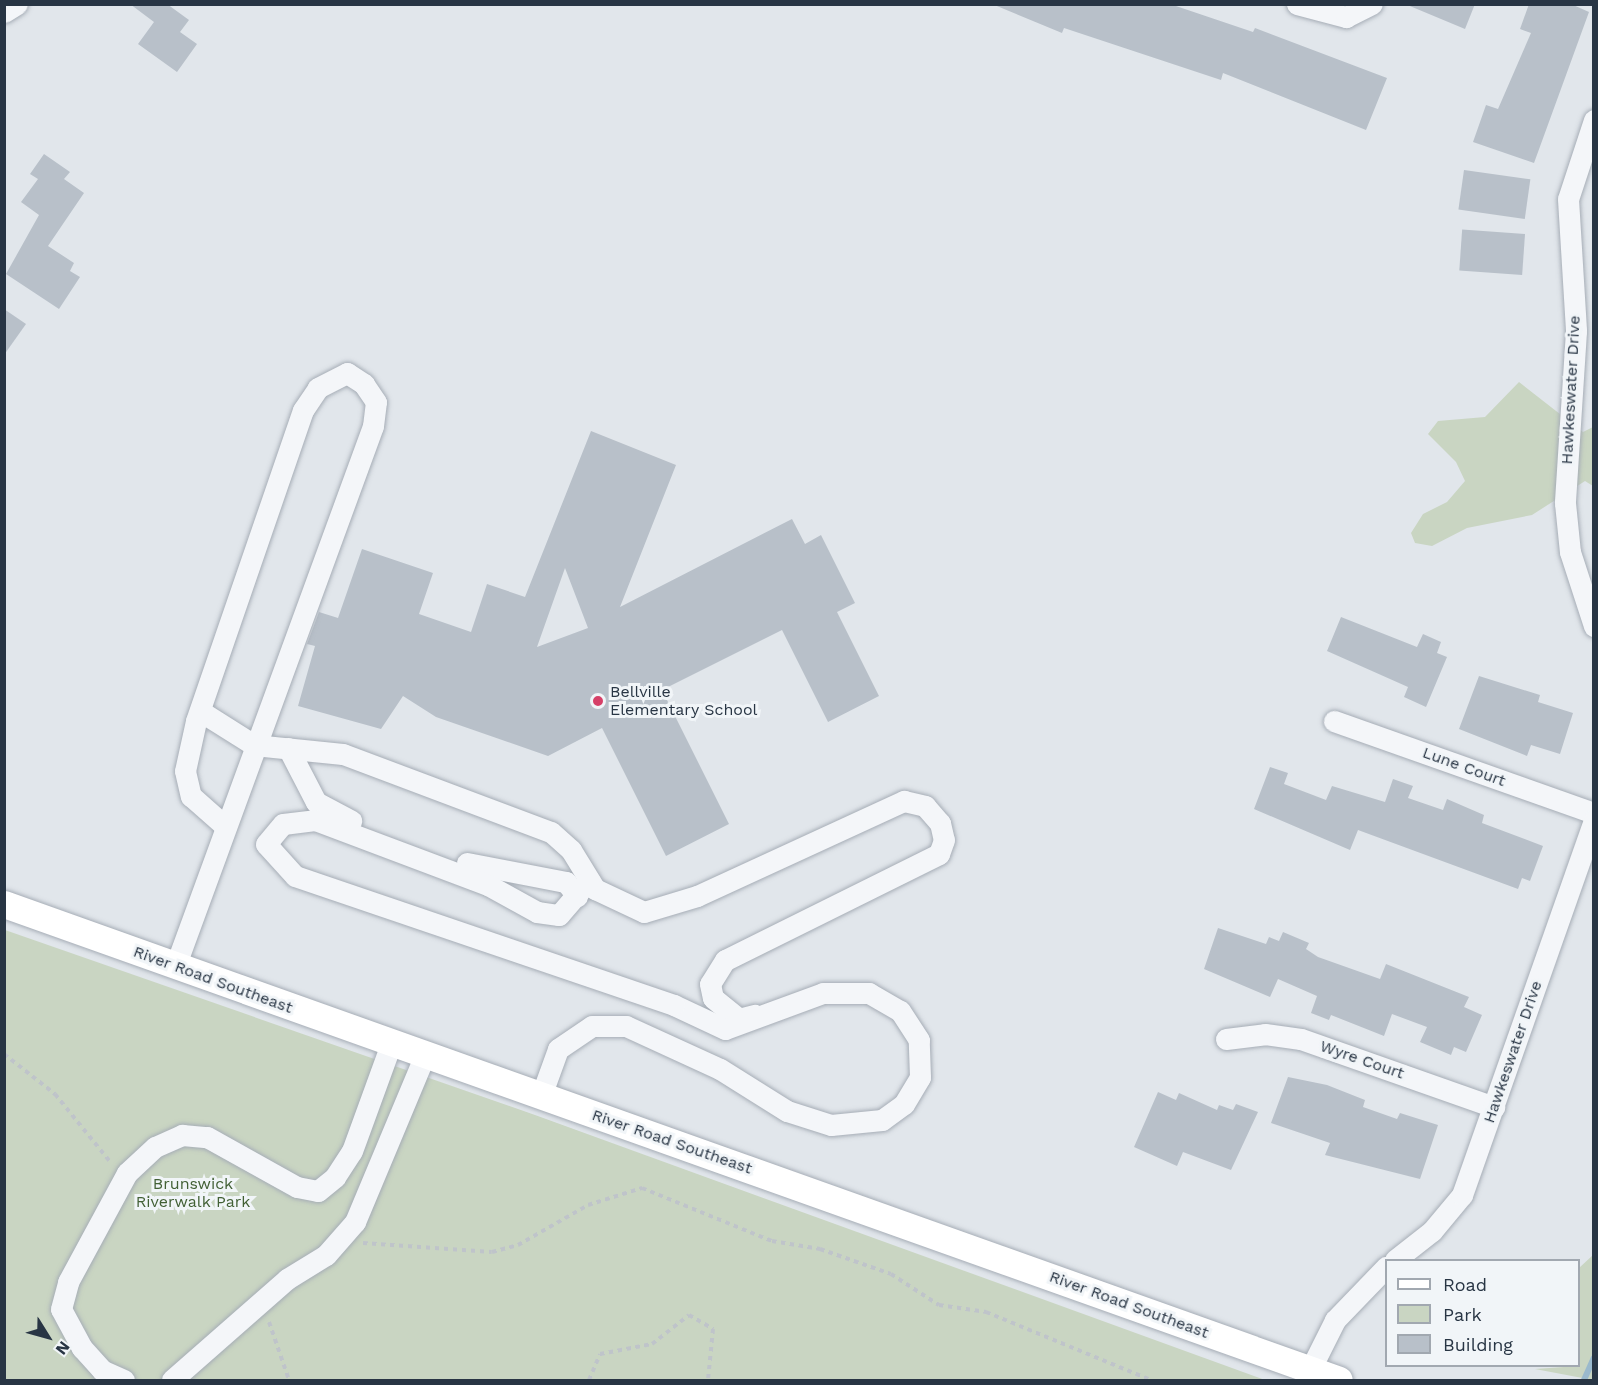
<!DOCTYPE html>
<html>
<head>
<meta charset="utf-8">
<style>
	body { margin:0 }
	#map { position:relative; width:1598px; height:1385px; overflow:hidden; background:#e1e6eb; font-family:"Work Sans",sans-serif }
	div>[style] { position:absolute }
	.green>* { inset:0; background:#c9d5c2 }
	.stream>* { height:6px; margin:-3px; padding:0 3px; transform-origin:3px; border-radius:3px; background:#9ab9cd }
	.building>* { inset:0; background:#b8c0c9; transform-origin:0 0 }
	.path>* { height:4px; margin-top:-2px; transform-origin:0; background:repeating-linear-gradient(90deg,#bfc4ca 0 4.5px,transparent 0 9px) }
	.roads { filter:drop-shadow(0 0 2px #a6adb6) drop-shadow(0 0 2px #a6adb6) }
	.minor>* { height:21px; margin:-10.5px; padding:0 10.5px; transform-origin:10.5px; border-radius:10.5px; background:#f4f6f9 }
	.major>* { height:27px; margin:-13.5px; padding:0 13.5px; transform-origin:13.5px; border-radius:13.5px; background:#fff }
	.dots>* { width:16px; height:16px; translate:-50% -50%; box-sizing:border-box; border:3px solid #f1f5f8; border-radius:50% }
	span { translate:-50% -50%; white-space:nowrap; text-align:center; line-height:1.15; -webkit-text-stroke:6px #f1f5f8; paint-order:stroke }
	.street-label { font-size:16px; color:#283544 }
	.poi-label { font-size:16px; color:#283544 }
	.left { translate:0 -50%; text-align:left }
	.park-label { font-size:16px; color:#426035 }
	.frame { position:absolute; inset:0; border:6px solid #283544; pointer-events:none }
	.legend { position:absolute; left:1385px; top:1259px; width:195px; height:108px; box-sizing:border-box; background:#f1f5f8; border:2px solid #a1a8b0; margin:0; padding:8px 10px; list-style:none; font-size:18px; color:#283544 }
	.legend li { display:flex; align-items:center; gap:12px; height:30px }
	.legend b { width:30px; border:2px solid #a1a8b0 }
	.north { position:absolute; left:18px; top:1307px; width:60px; height:60px; -webkit-text-stroke:4px #f1f5f8; paint-order:stroke; rotate:127deg; font-size:16px; font-weight:700; line-height:24px; text-align:center; color:#283544 }
	.north::after { content:''; display:block; margin:auto; width:21px; height:27px; background:#283544; clip-path:polygon(50% 0,100% 100%,50% 72%,0 100%) }
</style>
</head>
<body>
<div id="map">
	<div class="green">
		<div style="clip-path:polygon(1519px 382px,1583px 432px,1593px 427px,1593px 486px,1585px 481px,1532px 515px,1467px 528px,1432px 546px,1415px 543px,1411px 533px,1423px 514px,1447px 502px,1465px 481px,1456px 462px,1428px 434px,1438px 421px,1485px 417px)"></div>
		<div style="clip-path:polygon(5px 930px,535px 1115px,1265px 1380px,5px 1380px)"></div>
		<div style="clip-path:polygon(1593px 1255px,1593px 1380px,1535px 1369px,1578px 1366px,1579px 1268px)"></div>
	</div>
	<div class="stream">
		<div style="left:1584px;top:1380px;width:24px;rotate:-66deg"></div>
	</div>
	<div class="building">
		<div style="clip-path:polygon(130px 4px,167px 4px,189px 20px,180px 32px,197px 44px,177px 72px,138px 44px,154px 22px)"></div>
		<div style="clip-path:polygon(992px 4px,1170px 4px,1253px 32px,1255px 28px,1387px 78px,1366px 130px,1223px 73px,1221px 80px,1064px 28px,1062px 33px)"></div>
		<div style="clip-path:polygon(1405px 4px,1475px 4px,1465px 29px)"></div>
		<div style="clip-path:polygon(1529px 4px,1571px 4px,1589px 12px,1534px 163px,1473px 142px,1486px 105px,1498px 109px,1531px 33px,1520px 29px)"></div>
		<div style="clip-path:polygon(44px 154px,70px 172px,64px 179px,84px 193px,48px 246px,74px 263px,70px 271px,80px 277px,59px 309px,6px 274px,39px 215px,21px 202px,38px 179px,30px 174px)"></div>
		<div style="left:1464px;top:170px;width:67px;height:40px;rotate:8deg"></div>
		<div style="left:1525px;top:234px;width:41px;height:63px;rotate:94deg"></div>
		<div style="clip-path:polygon(4px 309px,26px 324px,4px 355px)"></div>
		<div style="clip-path:polygon(evenodd,591px 431px,676px 465px,620px 607px,792px 519px,805px 544px,821px 535px,855px 603px,837px 612px,879px 696px,828px 722px,782px 630px,662px 690px,729px 824px,666px 856px,602px 728px,548px 756px,436px 717px,403px 696px,381px 729px,298px 706px,315px 646px,307px 644px,319px 612px,338px 618px,362px 549px,433px 573px,419px 614px,471px 632px,487px 584px,525px 597px,591px 431px,565px 568px,588px 628px,537px 647px,565px 568px)"></div>
		<div style="clip-path:polygon(1341px 617px,1417px 647px,1423px 634px,1441px 642px,1437px 653px,1447px 657px,1426px 707px,1404px 697px,1408px 687px,1327px 651px)"></div>
		<div style="clip-path:polygon(1479px 676px,1540px 695px,1538px 702px,1573px 713px,1560px 754px,1531px 745px,1527px 756px,1459px 729px)"></div>
		<div style="clip-path:polygon(1270px 767px,1288px 773px,1284px 784px,1326px 800px,1332px 786px,1385px 802px,1393px 779px,1413px 786px,1408px 798px,1443px 810px,1447px 799px,1484px 815px,1482px 823px,1543px 846px,1530px 881px,1522px 878px,1518px 889px,1358px 830px,1350px 850px,1254px 809px)"></div>
		<div style="clip-path:polygon(1218px 928px,1266px 944px,1269px 937px,1279px 941px,1283px 932px,1309px 943px,1306px 949px,1318px 957px,1380px 979px,1386px 964px,1469px 997px,1464px 1007px,1482px 1015px,1466px 1052px,1454px 1047px,1451px 1055px,1420px 1042px,1427px 1027px,1392px 1014px,1384px 1036px,1331px 1015px,1329px 1020px,1311px 1013px,1317px 996px,1278px 979px,1270px 997px,1204px 969px)"></div>
		<div style="clip-path:polygon(1288px 1077px,1327px 1085px,1365px 1100px,1363px 1107px,1397px 1119px,1400px 1113px,1438px 1125px,1420px 1179px,1325px 1155px,1330px 1143px,1271px 1123px)"></div>
		<div style="clip-path:polygon(1158px 1092px,1176px 1100px,1179px 1093px,1217px 1110px,1219px 1105px,1233px 1110px,1236px 1104px,1258px 1112px,1231px 1170px,1183px 1152px,1177px 1166px,1134px 1147px)"></div>
	</div>
	<div class="path">
		<div style="left:4px;top:1054px;width:65px;rotate:38.1deg"></div>
		<div style="left:55px;top:1094px;width:89px;rotate:50.9deg"></div>
		<div style="left:363px;top:1243px;width:129px;rotate:4deg"></div>
		<div style="left:492px;top:1252px;width:27px;rotate:-15deg"></div>
		<div style="left:518px;top:1245px;width:81px;rotate:-29.7deg"></div>
		<div style="left:588px;top:1205px;width:57px;rotate:-17.5deg"></div>
		<div style="left:642px;top:1188px;width:140px;rotate:22.2deg"></div>
		<div style="left:772px;top:1241px;width:49px;rotate:9.5deg"></div>
		<div style="left:820px;top:1249px;width:75px;rotate:19.4deg"></div>
		<div style="left:891px;top:1274px;width:57px;rotate:32.9deg"></div>
		<div style="left:939px;top:1305px;width:48px;rotate:8.5deg"></div>
		<div style="left:986px;top:1312px;width:178px;rotate:22.4deg"></div>
		<div style="left:269px;top:1322px;width:61px;rotate:71deg"></div>
		<div style="left:589px;top:1380px;width:28px;rotate:-67deg"></div>
		<div style="left:600px;top:1354px;width:53px;rotate:-10.9deg"></div>
		<div style="left:652px;top:1344px;width:47px;rotate:-38.1deg"></div>
		<div style="left:689px;top:1315px;width:28px;rotate:30deg"></div>
		<div style="left:713px;top:1329px;width:51px;rotate:95.6deg"></div>
	</div>
	<div class="roads">
		<div class="minor">
			<div style="left:1297px;top:4px;width:51px;rotate:14.9deg"></div>
			<div style="left:1346px;top:17px;width:29px;rotate:-27deg"></div>
			<div style="left:4px;top:12px;width:15px;rotate:-32deg"></div>
			<div style="left:1594px;top:120px;width:83px;rotate:108.2deg"></div>
			<div style="left:1568px;top:199px;width:132px;rotate:86.5deg"></div>
			<div style="left:1576px;top:331px;width:172px;rotate:93.7deg"></div>
			<div style="left:1565px;top:503px;width:49px;rotate:84.2deg"></div>
			<div style="left:1570px;top:552px;width:78px;rotate:72deg"></div>
			<div style="left:200px;top:711px;width:64px;rotate:32.2deg"></div>
			<div style="left:254px;top:745px;width:89px;rotate:5.8deg"></div>
			<div style="left:343px;top:754px;width:222px;rotate:20.6deg"></div>
			<div style="left:551px;top:832px;width:27px;rotate:42deg"></div>
			<div style="left:571px;top:850px;width:46px;rotate:58.4deg"></div>
			<div style="left:595px;top:889px;width:54px;rotate:25.1deg"></div>
			<div style="left:644px;top:912px;width:55px;rotate:-16.8deg"></div>
			<div style="left:697px;top:896px;width:228px;rotate:-24.7deg"></div>
			<div style="left:904px;top:801px;width:22px;rotate:13deg"></div>
			<div style="left:925px;top:806px;width:23px;rotate:49deg"></div>
			<div style="left:940px;top:823px;width:17px;rotate:77deg"></div>
			<div style="left:944px;top:840px;width:15px;rotate:110deg"></div>
			<div style="left:939px;top:854px;width:239px;rotate:153.6deg"></div>
			<div style="left:725px;top:960px;width:28px;rotate:122deg"></div>
			<div style="left:710px;top:984px;width:14px;rotate:78deg"></div>
			<div style="left:713px;top:998px;width:33px;rotate:39deg"></div>
			<div style="left:739px;top:1019px;width:16px;rotate:-15deg"></div>
			<div style="left:1334px;top:721px;width:276px;rotate:19.5deg"></div>
			<div style="left:288px;top:748px;width:61px;rotate:62.6deg"></div>
			<div style="left:316px;top:802px;width:40px;rotate:28deg"></div>
			<div style="left:467px;top:863px;width:101px;rotate:10.9deg"></div>
			<div style="left:566px;top:882px;width:18px;rotate:52deg"></div>
			<div style="left:175px;top:967px;width:576px;rotate:-69.9deg"></div>
			<div style="left:373px;top:426px;width:24px;rotate:-83deg"></div>
			<div style="left:376px;top:402px;width:22px;rotate:-124deg"></div>
			<div style="left:364px;top:384px;width:20px;rotate:-147deg"></div>
			<div style="left:347px;top:373px;width:33px;rotate:153deg"></div>
			<div style="left:318px;top:388px;width:27px;rotate:124deg"></div>
			<div style="left:303px;top:410px;width:329px;rotate:109deg"></div>
			<div style="left:196px;top:721px;width:51px;rotate:102.4deg"></div>
			<div style="left:185px;top:771px;width:26px;rotate:77deg"></div>
			<div style="left:191px;top:796px;width:45px;rotate:41.4deg"></div>
			<div style="left:1226px;top:1039px;width:39px;rotate:-7deg"></div>
			<div style="left:1265px;top:1034px;width:36px;rotate:8deg"></div>
			<div style="left:1301px;top:1039px;width:205px;rotate:19.4deg"></div>
			<div style="left:541px;top:1096px;width:50px;rotate:-70.1deg"></div>
			<div style="left:558px;top:1049px;width:41px;rotate:-34.1deg"></div>
			<div style="left:592px;top:1026px;width:34px"></div>
			<div style="left:626px;top:1026px;width:103px;rotate:24.6deg"></div>
			<div style="left:720px;top:1069px;width:79px;rotate:32.1deg"></div>
			<div style="left:787px;top:1111px;width:46px;rotate:17.7deg"></div>
			<div style="left:831px;top:1125px;width:51px;rotate:-5.6deg"></div>
			<div style="left:882px;top:1120px;width:27px;rotate:-36deg"></div>
			<div style="left:904px;top:1104px;width:31px;rotate:-59deg"></div>
			<div style="left:920px;top:1077px;width:37px;rotate:-92deg"></div>
			<div style="left:919px;top:1040px;width:35px;rotate:-123deg"></div>
			<div style="left:900px;top:1011px;width:36px;rotate:-150deg"></div>
			<div style="left:869px;top:993px;width:46px;rotate:180deg"></div>
			<div style="left:823px;top:993px;width:104px;rotate:159.8deg"></div>
			<div style="left:725px;top:1029px;width:56px;rotate:-154.8deg"></div>
			<div style="left:674px;top:1005px;width:400px;rotate:-161.2deg"></div>
			<div style="left:295px;top:876px;width:43px;rotate:-132.2deg"></div>
			<div style="left:266px;top:844px;width:26px;rotate:-50deg"></div>
			<div style="left:283px;top:824px;width:32px;rotate:-7deg"></div>
			<div style="left:315px;top:820px;width:185px;rotate:20.6deg"></div>
			<div style="left:488px;top:885px;width:56px;rotate:28.9deg"></div>
			<div style="left:537px;top:912px;width:22px;rotate:8deg"></div>
			<div style="left:559px;top:915px;width:46px;rotate:-49.4deg"></div>
			<div style="left:1395px;top:1260px;width:47px;rotate:-38.1deg"></div>
			<div style="left:1432px;top:1231px;width:47px;rotate:-50.2deg"></div>
			<div style="left:1462px;top:1195px;width:398px;rotate:-70.6deg"></div>
			<div style="left:1310px;top:1370px;width:56px;rotate:-63.4deg"></div>
			<div style="left:1335px;top:1320px;width:74px;rotate:-46.1deg"></div>
			<div style="left:124px;top:1380px;width:24px;rotate:-156deg"></div>
			<div style="left:102px;top:1370px;width:30px;rotate:-132deg"></div>
			<div style="left:82px;top:1348px;width:44px;rotate:-118.3deg"></div>
			<div style="left:61px;top:1309px;width:28px;rotate:-75deg"></div>
			<div style="left:68px;top:1282px;width:124px;rotate:-61.6deg"></div>
			<div style="left:127px;top:1173px;width:38px;rotate:-43deg"></div>
			<div style="left:155px;top:1147px;width:30px;rotate:-24deg"></div>
			<div style="left:182px;top:1135px;width:25px;rotate:5deg"></div>
			<div style="left:207px;top:1137px;width:103px;rotate:29.1deg"></div>
			<div style="left:297px;top:1187px;width:21px;rotate:11deg"></div>
			<div style="left:318px;top:1191px;width:22px;rotate:-39deg"></div>
			<div style="left:335px;top:1177px;width:31px;rotate:-57deg"></div>
			<div style="left:352px;top:1151px;width:114px;rotate:-70deg"></div>
			<div style="left:172px;top:1380px;width:153px;rotate:-41.3deg"></div>
			<div style="left:287px;top:1279px;width:46px;rotate:-31.6deg"></div>
			<div style="left:326px;top:1255px;width:44px;rotate:-48.7deg"></div>
			<div style="left:355px;top:1222px;width:181px;rotate:-67.3deg"></div>
		</div>
		<div class="major">
			<div style="left:4px;top:904px;width:1417px;rotate:19.62deg"></div>
		</div>
	</div>
	<div class="dots">
		<div style="left:598px;top:701px;background:#d64068"></div>
	</div>
	<div class="street-label">
		<span style="left:1571px;top:390px;rotate:-87deg">Hawkeswater Drive</span>
		<span style="left:1464px;top:767px;rotate:20deg">Lune Court</span>
		<span style="left:213px;top:980px;rotate:20deg">River Road Southeast</span>
		<span style="left:1513px;top:1052px;rotate:-71deg">Hawkeswater Drive</span>
		<span style="left:1362px;top:1060px;rotate:19deg">Wyre Court</span>
		<span style="left:672px;top:1142px;rotate:19deg">River Road Southeast</span>
		<span style="left:1129px;top:1305px;rotate:20deg">River Road Southeast</span>
	</div>
	<div class="poi-label">
		<span class="left" style="left:610px;top:701px">Bellville<br>Elementary School</span>
	</div>
	<div class="park-label">
		<span style="left:193px;top:1193px">Brunswick<br>Riverwalk Park</span>
	</div>
	<div class="frame"></div>
	<ul class="legend">
	<li><b style="height:8px;background:#fff"></b>Road</li>
	<li><b style="height:16px;background:#c9d5c2"></b>Park</li>
	<li><b style="height:16px;background:#b8c0c9"></b>Building</li>
	</ul>
	<div class="north">N</div>
</div>
</body>
</html>
